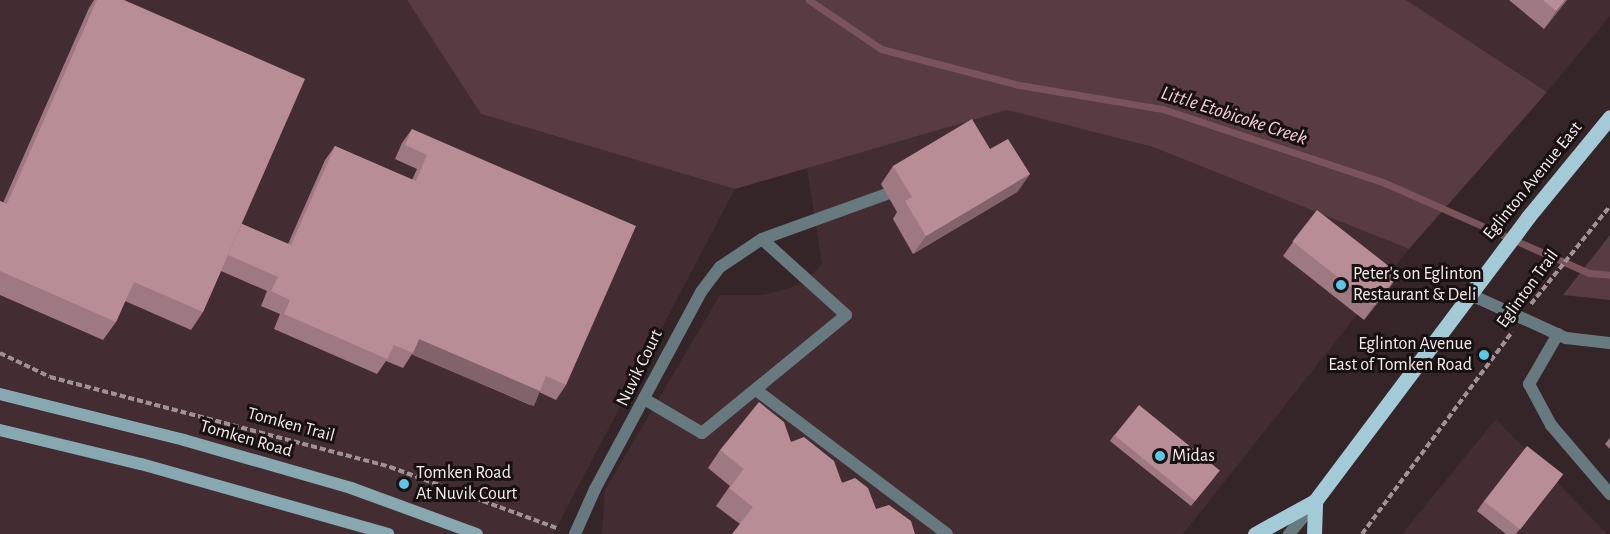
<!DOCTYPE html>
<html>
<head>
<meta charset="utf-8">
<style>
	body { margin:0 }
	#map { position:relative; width:1610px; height:534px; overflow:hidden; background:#352529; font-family:"Alegreya Sans",sans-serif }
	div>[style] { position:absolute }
	.built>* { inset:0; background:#432d32 }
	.green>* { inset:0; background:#583c42 }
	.stream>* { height:7px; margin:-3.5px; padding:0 3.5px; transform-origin:3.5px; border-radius:3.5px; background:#7b535b }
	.path>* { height:4px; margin-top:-2px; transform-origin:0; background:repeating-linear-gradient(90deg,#a09295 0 6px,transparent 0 9px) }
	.lane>* { height:12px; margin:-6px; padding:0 6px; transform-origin:6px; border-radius:6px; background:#677a80 }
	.street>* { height:12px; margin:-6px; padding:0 6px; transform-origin:6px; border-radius:6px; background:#677a80 }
	.secondary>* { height:12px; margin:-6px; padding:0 6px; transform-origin:6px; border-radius:6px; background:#88a8b1 }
	.primary>* { height:15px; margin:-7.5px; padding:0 7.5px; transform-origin:7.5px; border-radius:7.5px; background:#a2cbd7 }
	.wall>* { inset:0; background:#9f7981 }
	.shaded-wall>* { inset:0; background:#826369; transform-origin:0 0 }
	.building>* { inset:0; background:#b98d96; transform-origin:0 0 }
	.dots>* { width:16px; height:16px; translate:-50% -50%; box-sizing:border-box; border:3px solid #181112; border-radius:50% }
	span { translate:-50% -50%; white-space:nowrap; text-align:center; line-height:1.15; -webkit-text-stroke:6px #181112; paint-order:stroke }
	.street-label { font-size:18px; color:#f7ebed }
	.poi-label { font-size:18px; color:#f7ebed }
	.left { translate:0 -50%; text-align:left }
	.right { translate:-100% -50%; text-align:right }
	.water-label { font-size:20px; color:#fbced7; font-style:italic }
</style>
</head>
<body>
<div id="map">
	<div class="built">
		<div style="clip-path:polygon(0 0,407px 0,481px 114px,735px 189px,553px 534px,0 534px)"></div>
		<div style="clip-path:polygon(1406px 0,1610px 0,1610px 16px,1547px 92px)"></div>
		<div style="clip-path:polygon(1007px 110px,1153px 147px,1409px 249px,1183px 534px,602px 534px,605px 490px,720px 295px,764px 295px,803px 284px,822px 264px,807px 168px)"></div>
		<div style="clip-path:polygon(1496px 419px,1607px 534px,1402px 534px)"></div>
	</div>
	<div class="green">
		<div style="clip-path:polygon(407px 0,1406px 0,1547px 92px,1409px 249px,1153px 147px,1007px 110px,735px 189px,481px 114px)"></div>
		<div style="clip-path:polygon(1610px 235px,1610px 300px,1563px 295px)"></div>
	</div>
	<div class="stream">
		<div style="left:809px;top:0;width:87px;rotate:34.2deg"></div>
		<div style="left:881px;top:49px;width:143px;rotate:14.6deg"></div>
		<div style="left:1019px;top:85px;width:146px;rotate:9.5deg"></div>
		<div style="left:1163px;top:109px;width:234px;rotate:18.4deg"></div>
		<div style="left:1385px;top:183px;width:223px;rotate:23.8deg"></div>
		<div style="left:1589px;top:273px;width:21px;rotate:5deg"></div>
	</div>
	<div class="path">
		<div style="left:1531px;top:304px;width:126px;rotate:-51.1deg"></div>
		<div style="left:0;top:353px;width:55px;rotate:25.6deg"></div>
		<div style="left:50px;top:377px;width:352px;rotate:14.8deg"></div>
		<div style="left:390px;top:467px;width:180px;rotate:20.1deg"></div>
		<div style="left:1362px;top:534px;width:252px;rotate:-53.4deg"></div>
	</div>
	<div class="lane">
		<div style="left:1469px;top:294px;width:107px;rotate:24.4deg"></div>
		<div style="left:1566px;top:338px;width:44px;rotate:6.5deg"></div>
		<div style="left:1558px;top:334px;width:58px;rotate:120.1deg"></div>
		<div style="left:1529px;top:384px;width:47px;rotate:61.8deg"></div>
		<div style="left:1551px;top:425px;width:91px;rotate:49.5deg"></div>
		<div style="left:756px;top:390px;width:239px;rotate:37deg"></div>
		<div style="left:646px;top:400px;width:65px;rotate:30.5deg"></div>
		<div style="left:702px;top:433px;width:186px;rotate:-39.3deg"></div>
		<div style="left:846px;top:315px;width:113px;rotate:-137.9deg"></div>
		<div style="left:762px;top:239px;width:133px;rotate:-19.8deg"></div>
		<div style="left:1289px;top:534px;width:38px;rotate:-50deg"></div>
	</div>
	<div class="street">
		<div style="left:575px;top:534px;width:49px;rotate:-66deg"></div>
		<div style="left:595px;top:489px;width:224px;rotate:-61.7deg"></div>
		<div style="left:701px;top:292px;width:31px;rotate:-53deg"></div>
		<div style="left:720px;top:267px;width:50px;rotate:-33.7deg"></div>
	</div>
	<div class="secondary">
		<div style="left:0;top:394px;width:190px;rotate:14deg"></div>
		<div style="left:184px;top:440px;width:174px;rotate:16deg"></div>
		<div style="left:351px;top:488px;width:134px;rotate:20.1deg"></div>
		<div style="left:0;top:430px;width:145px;rotate:13.6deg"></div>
		<div style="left:141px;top:464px;width:257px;rotate:15.8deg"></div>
	</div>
	<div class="primary">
		<div style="left:1255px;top:534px;width:68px;rotate:-28.8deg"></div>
		<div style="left:1315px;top:501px;width:355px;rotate:-53.1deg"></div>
		<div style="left:1528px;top:217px;width:129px;rotate:-50.6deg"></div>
		<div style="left:1314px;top:534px;width:33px;rotate:-88deg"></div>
	</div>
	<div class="wall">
		<div style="clip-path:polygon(94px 0,124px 0,242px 224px,288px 244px,325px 160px,335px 146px,412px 180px,417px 169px,395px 159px,402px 143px,412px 129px,566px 385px,556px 400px,539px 392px,530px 405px,412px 354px,403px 368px,386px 361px,377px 374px,274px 329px,280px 314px,261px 306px,267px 291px,221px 271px,203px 312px,191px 330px,125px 301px,116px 322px,103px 340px,0 295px,0 201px,3px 203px,89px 8px)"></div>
		<div style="clip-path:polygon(1509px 0,1567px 0,1544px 29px)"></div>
		<div style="clip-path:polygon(990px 149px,1030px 174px,1017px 192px,913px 254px,893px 219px,897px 212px,881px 184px,893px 166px)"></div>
		<div style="clip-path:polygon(1293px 242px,1399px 274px,1364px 320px,1283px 256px)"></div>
		<div style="clip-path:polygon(1114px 435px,1216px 475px,1191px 506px,1110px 441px)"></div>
		<div style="clip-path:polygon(1610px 438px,1610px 449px,1605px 444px)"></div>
		<div style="clip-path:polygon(791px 442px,876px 509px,911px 521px,740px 524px,716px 506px,730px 486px,708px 468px,720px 450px)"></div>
		<div style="clip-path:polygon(1563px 474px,1516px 534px,1506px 534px,1477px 511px,1484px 501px)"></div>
	</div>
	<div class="shaded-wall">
		<div style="clip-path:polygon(1565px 0,1567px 0,1544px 29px,1556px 11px)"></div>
		<div style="clip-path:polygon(1030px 174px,1017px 192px,913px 254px,926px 236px)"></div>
		<div style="clip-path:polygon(1399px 274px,1389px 289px,1364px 320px,1374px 305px)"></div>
		<div style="left:419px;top:339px;width:132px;height:17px;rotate:23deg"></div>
		<div style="clip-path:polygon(1563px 474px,1556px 484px,1515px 534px)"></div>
	</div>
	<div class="building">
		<div style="clip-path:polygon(97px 0,124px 0,305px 79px,203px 312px,134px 282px,116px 322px,0 271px,0 201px,7px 204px)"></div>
		<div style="clip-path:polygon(1543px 0,1565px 0,1556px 11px)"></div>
		<div style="clip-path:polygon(972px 119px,990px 149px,1008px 139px,1030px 174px,926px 236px,905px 201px,912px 197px,893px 166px)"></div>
		<div style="clip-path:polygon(412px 129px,636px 226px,566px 385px,546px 376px,540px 391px,419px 339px,413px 353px,394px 345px,387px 359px,284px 314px,290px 300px,271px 291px,278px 277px,228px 255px,242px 224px,291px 245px,335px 146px,416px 181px,427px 155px,405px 145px)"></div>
		<div style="left:1317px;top:210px;width:104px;height:40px;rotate:38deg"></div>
		<div style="clip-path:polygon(759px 402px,784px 422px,791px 442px,804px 437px,834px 461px,842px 483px,855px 478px,868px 488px,876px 509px,889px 505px,911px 521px,915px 534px,732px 534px,753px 507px,729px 488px,744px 469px,720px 450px)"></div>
		<div style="left:1139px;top:405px;width:104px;height:39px;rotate:39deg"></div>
		<div style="left:1527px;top:446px;width:46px;height:70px;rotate:38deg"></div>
	</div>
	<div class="dots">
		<div style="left:1341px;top:285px;background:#59c8e5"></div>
		<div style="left:1484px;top:355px;background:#59c8e5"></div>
		<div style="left:1160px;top:456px;background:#59c8e5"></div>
		<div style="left:404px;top:484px;background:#59c8e5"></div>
	</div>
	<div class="street-label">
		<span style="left:1533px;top:181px;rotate:-51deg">Eglinton Avenue East</span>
		<span style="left:1528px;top:289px;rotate:-54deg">Eglinton Trail</span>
		<span style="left:640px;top:368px;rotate:-64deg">Nuvik Court</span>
		<span style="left:291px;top:425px;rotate:15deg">Tomken Trail</span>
		<span style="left:246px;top:439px;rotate:16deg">Tomken Road</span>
	</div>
	<div class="poi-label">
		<span class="left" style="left:1353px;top:285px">Peter's on Eglinton<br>Restaurant &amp; Deli</span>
		<span class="right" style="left:1472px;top:355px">Eglinton Avenue<br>East of Tomken Road</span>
		<span class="left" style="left:1172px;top:456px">Midas</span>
		<span class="left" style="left:416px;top:484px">Tomken Road<br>At Nuvik Court</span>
	</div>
	<div class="water-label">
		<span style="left:1234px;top:116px;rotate:18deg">Little Etobicoke Creek</span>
	</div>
</div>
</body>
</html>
